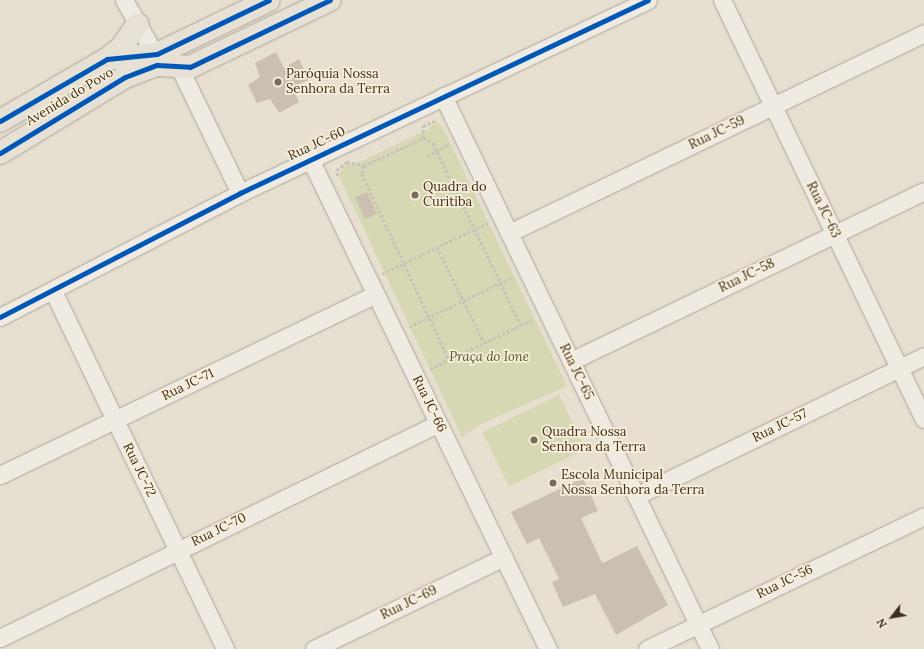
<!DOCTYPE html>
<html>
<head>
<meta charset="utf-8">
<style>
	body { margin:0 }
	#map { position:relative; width:924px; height:649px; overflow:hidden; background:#e7e0d1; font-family:Lora,serif }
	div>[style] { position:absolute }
	.green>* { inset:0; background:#d6d7b3; transform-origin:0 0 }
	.building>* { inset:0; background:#cbbfb2; transform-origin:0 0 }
	.path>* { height:2.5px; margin-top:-1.25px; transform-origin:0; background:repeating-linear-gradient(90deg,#c8c2b9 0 3px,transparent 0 5px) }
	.roads { filter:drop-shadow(0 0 1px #ada599) drop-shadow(0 0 1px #ada599) }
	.minor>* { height:17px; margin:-8.5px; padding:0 8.5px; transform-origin:8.5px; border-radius:8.5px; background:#efebe3 }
	.major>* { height:22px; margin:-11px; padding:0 11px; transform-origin:11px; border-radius:11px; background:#e6e1d4 }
	.cycleway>* { height:5px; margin:-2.5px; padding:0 2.5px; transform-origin:2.5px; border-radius:2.5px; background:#0057b8 }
	.dots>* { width:11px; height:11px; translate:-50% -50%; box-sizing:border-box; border:2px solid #f7eed8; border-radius:50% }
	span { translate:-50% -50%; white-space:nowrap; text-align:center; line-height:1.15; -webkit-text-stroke:3.5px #f7eed8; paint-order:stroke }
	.poi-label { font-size:13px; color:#3d2e20 }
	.left { translate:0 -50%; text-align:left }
	.street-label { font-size:13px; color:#3d2e20 }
	.park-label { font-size:13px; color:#4d5a26; font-style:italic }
	.north { position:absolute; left:872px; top:597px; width:40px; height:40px; -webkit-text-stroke:3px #f7eed8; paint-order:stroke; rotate:239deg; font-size:11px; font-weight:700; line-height:16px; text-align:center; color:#3d2e20 }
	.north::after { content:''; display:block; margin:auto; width:14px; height:18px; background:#3d2e20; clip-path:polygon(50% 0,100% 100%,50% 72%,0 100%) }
</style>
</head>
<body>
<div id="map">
	<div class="green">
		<div style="clip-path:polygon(436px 121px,442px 126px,567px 386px,479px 425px,462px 437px,339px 176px,342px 167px,362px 161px,429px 129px)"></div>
		<div style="left:559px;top:395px;width:60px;height:85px;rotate:64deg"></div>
	</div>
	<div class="building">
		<div style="clip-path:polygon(276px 52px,284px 68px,299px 59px,309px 80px,299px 84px,295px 94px,299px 102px,279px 113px,270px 99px,257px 103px,248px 85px,260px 77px,255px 63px)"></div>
		<div style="left:367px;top:192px;width:24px;height:13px;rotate:66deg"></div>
		<div style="clip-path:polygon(583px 478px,598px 511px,581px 518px,601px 561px,603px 563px,637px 546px,668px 605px,616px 635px,595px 594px,563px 607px,552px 582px,559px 579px,539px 538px,527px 544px,511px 512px)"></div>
	</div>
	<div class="path">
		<div style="left:423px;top:138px;width:11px;rotate:27deg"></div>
		<div style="left:433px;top:143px;width:202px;rotate:64.2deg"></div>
		<div style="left:427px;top:156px;width:25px;rotate:-29deg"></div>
		<div style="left:364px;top:166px;width:8px;rotate:104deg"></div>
		<div style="left:362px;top:174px;width:203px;rotate:64.9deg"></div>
		<div style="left:337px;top:176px;width:6px;rotate:-90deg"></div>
		<div style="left:337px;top:170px;width:13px;rotate:-39deg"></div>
		<div style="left:347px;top:162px;width:17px;rotate:13deg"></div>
		<div style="left:364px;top:166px;width:65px;rotate:-25.4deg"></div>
		<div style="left:423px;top:138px;width:12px;rotate:-90deg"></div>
		<div style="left:423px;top:126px;width:15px;rotate:-23deg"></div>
		<div style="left:437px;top:247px;width:106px;rotate:63.7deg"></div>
		<div style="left:382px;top:274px;width:117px;rotate:-25.9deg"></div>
		<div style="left:409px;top:327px;width:115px;rotate:-25.7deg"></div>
		<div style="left:430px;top:369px;width:115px;rotate:-25.7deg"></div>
	</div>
	<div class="roads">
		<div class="minor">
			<div style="left:124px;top:0;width:56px;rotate:60.3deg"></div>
			<div style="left:152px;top:49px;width:34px;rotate:36deg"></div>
			<div style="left:180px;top:69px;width:138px;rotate:64.2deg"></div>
			<div style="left:722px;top:0;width:465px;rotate:64.3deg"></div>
			<div style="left:443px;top:96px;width:614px;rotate:64.23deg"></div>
			<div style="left:310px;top:159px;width:545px;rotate:64.09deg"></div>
			<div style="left:509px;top:233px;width:461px;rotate:-25.7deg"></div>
			<div style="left:53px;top:291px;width:397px;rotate:64.3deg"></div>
			<div style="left:0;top:317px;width:270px;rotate:-27.3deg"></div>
			<div style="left:240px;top:193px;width:451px;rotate:-25.3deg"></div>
			<div style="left:571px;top:361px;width:392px;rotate:-25.7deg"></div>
			<div style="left:0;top:475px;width:417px;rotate:-25.7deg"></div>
			<div style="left:636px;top:496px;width:320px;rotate:-25.9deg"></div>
			<div style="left:0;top:638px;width:488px;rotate:-26.1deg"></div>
			<div style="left:314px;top:649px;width:211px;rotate:-25.8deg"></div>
			<div style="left:647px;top:649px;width:307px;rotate:-25.6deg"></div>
		</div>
		<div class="major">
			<div style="left:107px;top:59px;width:18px;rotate:-38deg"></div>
			<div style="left:121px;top:48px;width:29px;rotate:-55deg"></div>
			<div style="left:0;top:121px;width:124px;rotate:-30.1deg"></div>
			<div style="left:107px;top:59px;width:50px;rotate:-5.7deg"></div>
			<div style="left:157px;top:54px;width:124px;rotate:-25.7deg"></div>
			<div style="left:0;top:153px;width:146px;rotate:-31.3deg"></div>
			<div style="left:125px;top:77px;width:34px;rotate:-21deg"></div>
			<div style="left:157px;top:65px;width:33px;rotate:3deg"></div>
			<div style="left:190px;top:67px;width:155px;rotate:-25.6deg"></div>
		</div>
	</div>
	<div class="cycleway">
		<div style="left:0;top:121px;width:124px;rotate:-30.1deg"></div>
		<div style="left:107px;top:59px;width:50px;rotate:-5.7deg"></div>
		<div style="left:157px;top:54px;width:124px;rotate:-25.7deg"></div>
		<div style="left:0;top:153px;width:146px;rotate:-31.3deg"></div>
		<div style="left:125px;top:77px;width:34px;rotate:-21deg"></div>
		<div style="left:157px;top:65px;width:33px;rotate:3deg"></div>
		<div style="left:190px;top:67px;width:155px;rotate:-25.6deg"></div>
		<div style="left:0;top:317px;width:270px;rotate:-27.3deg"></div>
		<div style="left:240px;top:193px;width:451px;rotate:-25.3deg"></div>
	</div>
	<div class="dots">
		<div style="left:278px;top:82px;background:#786c5e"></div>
		<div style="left:415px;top:195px;background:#786c5e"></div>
		<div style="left:534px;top:440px;background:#786c5e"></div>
		<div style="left:553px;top:483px;background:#786c5e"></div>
	</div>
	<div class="poi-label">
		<span class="left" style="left:286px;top:82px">Paróquia Nossa<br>Senhora da Terra</span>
		<span class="left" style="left:423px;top:195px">Quadra do<br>Curitiba</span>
		<span class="left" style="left:542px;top:440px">Quadra Nossa<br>Senhora da Terra</span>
		<span class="left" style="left:561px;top:483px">Escola Municipal<br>Nossa Senhora da Terra</span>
	</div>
	<div class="street-label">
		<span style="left:70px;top:97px;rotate:-31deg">Avenida do Povo</span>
		<span style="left:717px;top:133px;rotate:-26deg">Rua JC-59</span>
		<span style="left:317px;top:144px;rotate:-25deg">Rua JC-60</span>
		<span style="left:823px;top:210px;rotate:64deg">Rua JC-63</span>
		<span style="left:747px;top:276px;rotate:-26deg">Rua JC-58</span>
		<span style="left:576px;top:372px;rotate:64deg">Rua JC-65</span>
		<span style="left:188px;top:385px;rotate:-26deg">Rua JC-71</span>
		<span style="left:429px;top:404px;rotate:64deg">Rua JC-66</span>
		<span style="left:780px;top:426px;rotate:-26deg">Rua JC-57</span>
		<span style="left:139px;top:470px;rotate:64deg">Rua JC-72</span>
		<span style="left:219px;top:530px;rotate:-26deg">Rua JC-70</span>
		<span style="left:785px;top:582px;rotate:-26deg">Rua JC-56</span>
		<span style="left:409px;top:603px;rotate:-26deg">Rua JC-69</span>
	</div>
	<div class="park-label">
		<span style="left:489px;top:357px">Praça do Ione</span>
	</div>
	<div class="north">N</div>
</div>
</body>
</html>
